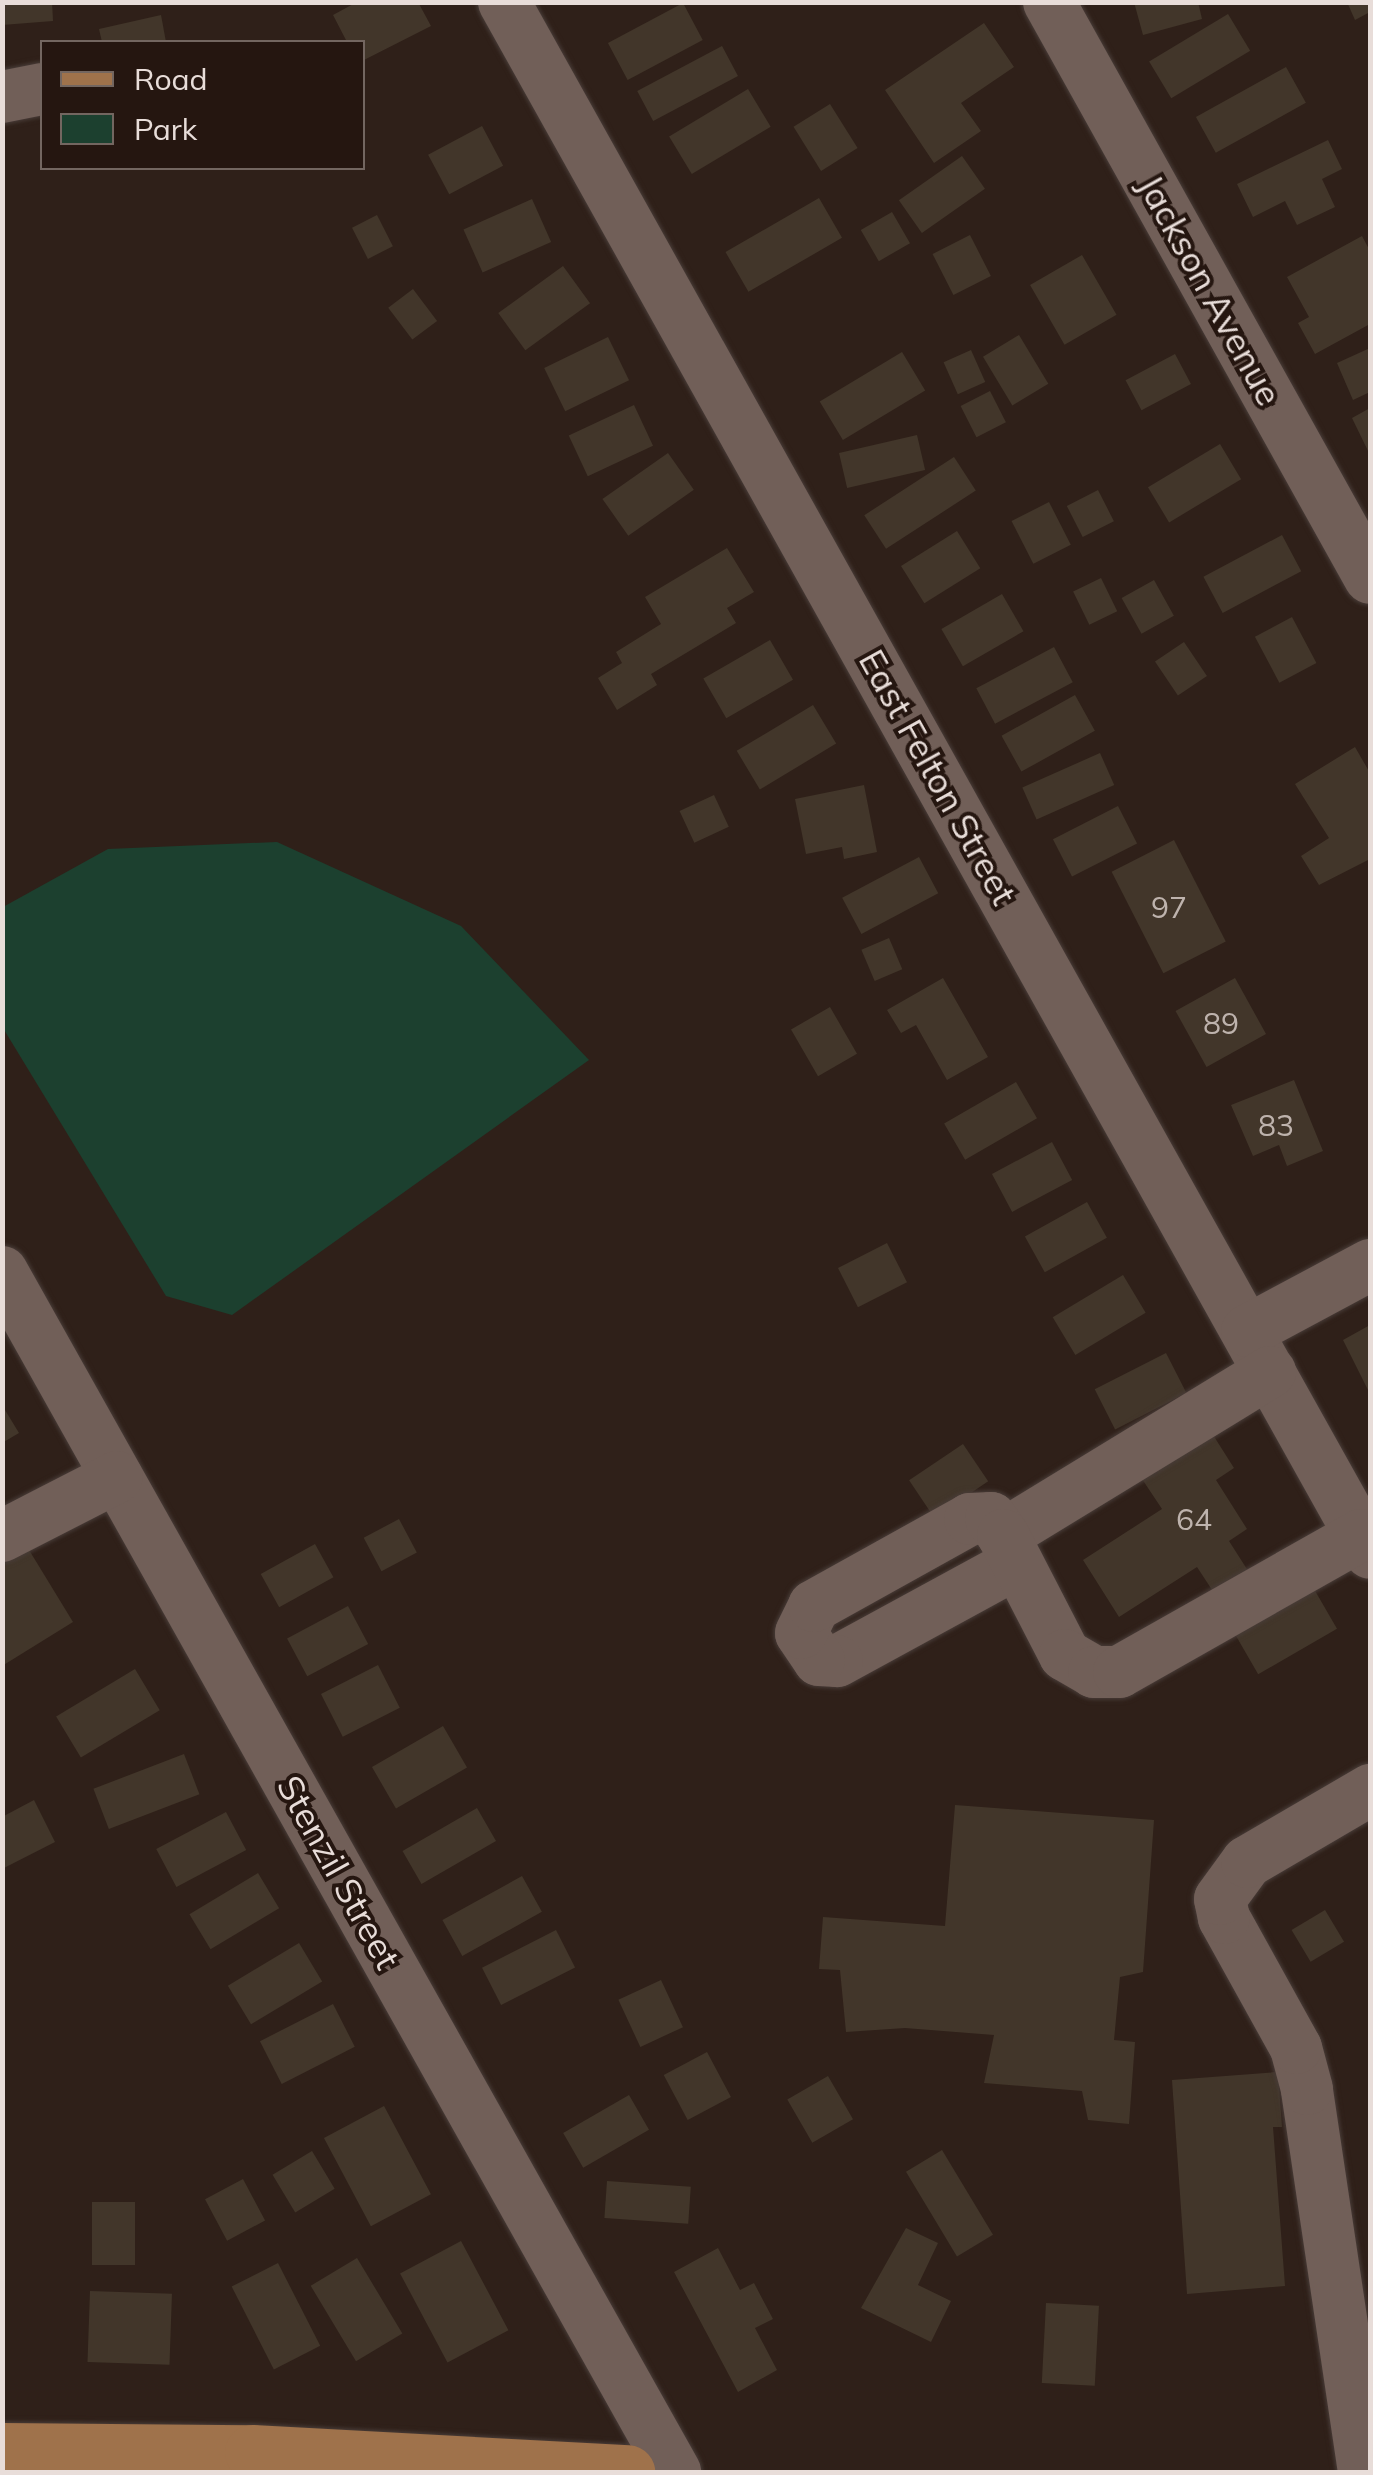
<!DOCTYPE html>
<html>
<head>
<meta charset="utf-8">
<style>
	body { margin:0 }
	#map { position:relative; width:1373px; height:2475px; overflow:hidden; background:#2f2019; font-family:Mulish,sans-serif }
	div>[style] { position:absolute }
	.green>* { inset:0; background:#1c402f }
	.building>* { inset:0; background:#42362a; transform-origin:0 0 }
	.roads { filter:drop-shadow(0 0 2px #483c38) drop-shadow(0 0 2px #483c38) }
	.minor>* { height:52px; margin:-26px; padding:0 26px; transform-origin:26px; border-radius:26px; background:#715f58 }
	.major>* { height:55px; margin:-27.5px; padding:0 27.5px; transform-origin:27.5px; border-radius:27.5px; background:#9f724b }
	span { translate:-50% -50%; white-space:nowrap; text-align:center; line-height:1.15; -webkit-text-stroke:8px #251610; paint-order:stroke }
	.number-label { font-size:30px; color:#beb3ad }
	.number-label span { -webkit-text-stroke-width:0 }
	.street-label { font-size:35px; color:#e8ddd9 }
	.frame { position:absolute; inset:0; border:5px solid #e8ddd9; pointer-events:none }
	.legend { position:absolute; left:40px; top:40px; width:325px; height:130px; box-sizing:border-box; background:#251610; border:2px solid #736660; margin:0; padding:12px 18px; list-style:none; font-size:30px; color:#e8ddd9 }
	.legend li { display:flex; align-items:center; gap:20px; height:50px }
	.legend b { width:50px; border:2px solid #736660 }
</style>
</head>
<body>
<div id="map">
	<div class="green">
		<div style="clip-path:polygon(277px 842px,461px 926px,589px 1060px,232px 1315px,166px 1296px,3px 1028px,3px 907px,108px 849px)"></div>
	</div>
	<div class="building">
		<div style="clip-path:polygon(2px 2px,52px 2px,53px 21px,2px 25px)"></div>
		<div style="clip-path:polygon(357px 2px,418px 2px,431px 26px,362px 61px,362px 42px,347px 42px,333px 15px)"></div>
		<div style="clip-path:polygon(1134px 2px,1198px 2px,1202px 19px,1143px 35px)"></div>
		<div style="clip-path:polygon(1347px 2px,1370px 2px,1370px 12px,1355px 20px)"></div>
		<div style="left:683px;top:3px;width:42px;height:85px;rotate:62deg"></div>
		<div style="left:1228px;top:14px;width:43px;height:92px;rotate:59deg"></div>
		<div style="clip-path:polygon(161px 15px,166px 42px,102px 42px,99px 29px)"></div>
		<div style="clip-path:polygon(984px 23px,1014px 67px,961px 103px,981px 131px,934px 163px,885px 90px)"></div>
		<div style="left:722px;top:46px;width:34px;height:96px;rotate:62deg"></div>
		<div style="left:1286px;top:67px;width:41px;height:103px;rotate:61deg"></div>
		<div style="left:748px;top:89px;width:44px;height:92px;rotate:59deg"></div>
		<div style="left:830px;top:104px;width:52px;height:43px;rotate:58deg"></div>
		<div style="left:482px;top:126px;width:45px;height:61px;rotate:62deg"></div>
		<div style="clip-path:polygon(1328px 140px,1342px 169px,1322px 179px,1335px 207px,1297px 225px,1285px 201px,1253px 217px,1237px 184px)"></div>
		<div style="left:962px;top:156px;width:40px;height:77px;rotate:55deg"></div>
		<div style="left:819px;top:198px;width:46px;height:108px;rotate:60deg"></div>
		<div style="left:532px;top:199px;width:47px;height:75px;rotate:66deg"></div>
		<div style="left:892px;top:212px;width:36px;height:36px;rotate:60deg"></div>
		<div style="left:377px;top:215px;width:35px;height:28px;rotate:63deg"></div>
		<div style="left:970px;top:235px;width:46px;height:42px;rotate:63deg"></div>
		<div style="clip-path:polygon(1362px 236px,1370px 251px,1370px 324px,1315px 354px,1298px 323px,1309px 317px,1287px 277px)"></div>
		<div style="left:1082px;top:255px;width:69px;height:60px;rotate:60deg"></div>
		<div style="left:563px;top:266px;width:46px;height:80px;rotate:54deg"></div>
		<div style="left:413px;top:289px;width:40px;height:31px;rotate:53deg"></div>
		<div style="left:1019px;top:335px;width:57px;height:42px;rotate:59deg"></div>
		<div style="left:608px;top:337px;width:48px;height:71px;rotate:64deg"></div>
		<div style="clip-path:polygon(1370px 348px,1370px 392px,1353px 400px,1337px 363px)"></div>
		<div style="left:971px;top:350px;width:35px;height:30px;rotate:66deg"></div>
		<div style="left:902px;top:352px;width:45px;height:96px;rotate:59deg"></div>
		<div style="left:1175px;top:354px;width:34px;height:56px;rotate:62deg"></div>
		<div style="left:990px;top:391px;width:35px;height:33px;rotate:63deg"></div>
		<div style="left:634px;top:405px;width:45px;height:72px;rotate:65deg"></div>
		<div style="clip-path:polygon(1370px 408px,1370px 455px,1352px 418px)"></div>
		<div style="left:917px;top:435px;width:36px;height:80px;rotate:77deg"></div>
		<div style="left:1220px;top:444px;width:41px;height:84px;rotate:59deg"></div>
		<div style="left:668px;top:453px;width:45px;height:80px;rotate:55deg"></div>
		<div style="left:954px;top:457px;width:40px;height:107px;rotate:57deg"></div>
		<div style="left:1098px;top:490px;width:35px;height:35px;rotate:63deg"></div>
		<div style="left:1049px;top:502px;width:48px;height:42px;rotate:63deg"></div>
		<div style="left:957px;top:531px;width:44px;height:66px;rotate:58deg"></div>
		<div style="left:1282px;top:535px;width:41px;height:89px;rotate:62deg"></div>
		<div style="clip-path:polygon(727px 548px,754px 592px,727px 608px,736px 623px,651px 674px,657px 685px,617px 710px,598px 678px,622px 663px,616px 652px,661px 624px,645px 597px)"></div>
		<div style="left:1101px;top:578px;width:37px;height:31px;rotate:64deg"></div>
		<div style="left:1154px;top:580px;width:41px;height:37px;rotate:61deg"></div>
		<div style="left:1002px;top:594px;width:43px;height:70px;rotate:60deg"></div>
		<div style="left:1292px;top:617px;width:52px;height:42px;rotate:62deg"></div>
		<div style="left:770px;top:640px;width:46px;height:77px;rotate:60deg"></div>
		<div style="left:1184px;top:642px;width:41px;height:35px;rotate:56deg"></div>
		<div style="left:1054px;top:647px;width:40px;height:88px;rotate:62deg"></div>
		<div style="left:1075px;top:695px;width:41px;height:84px;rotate:61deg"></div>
		<div style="left:813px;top:705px;width:45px;height:89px;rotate:59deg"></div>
		<div style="clip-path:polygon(1355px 747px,1370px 773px,1370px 859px,1319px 885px,1301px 856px,1329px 838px,1295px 784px)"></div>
		<div style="left:1100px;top:753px;width:35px;height:85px;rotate:66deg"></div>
		<div style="clip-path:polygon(864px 785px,877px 852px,844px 859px,842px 847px,806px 854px,795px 799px)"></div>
		<div style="left:714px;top:795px;width:35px;height:38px;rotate:65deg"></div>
		<div style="left:1118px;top:806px;width:42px;height:73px;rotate:63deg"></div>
		<div style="left:1174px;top:840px;width:114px;height:70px;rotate:63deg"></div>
		<div style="left:919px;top:857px;width:41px;height:87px;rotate:62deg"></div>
		<div style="left:889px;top:938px;width:34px;height:30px;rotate:67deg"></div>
		<div style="clip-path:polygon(943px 978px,988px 1057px,947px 1080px,916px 1025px,901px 1033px,887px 1010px)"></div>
		<div style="left:1235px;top:978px;width:64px;height:68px;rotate:61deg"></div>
		<div style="left:830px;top:1007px;width:54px;height:45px;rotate:60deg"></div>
		<div style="clip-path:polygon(1294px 1080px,1323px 1151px,1287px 1166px,1279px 1145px,1253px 1156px,1231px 1105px)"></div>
		<div style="left:1016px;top:1082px;width:42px;height:83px;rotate:60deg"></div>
		<div style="left:1052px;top:1142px;width:43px;height:68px;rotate:62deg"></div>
		<div style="left:1087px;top:1202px;width:41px;height:71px;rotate:61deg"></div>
		<div style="left:887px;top:1243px;width:44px;height:55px;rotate:63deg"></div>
		<div style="left:1123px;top:1275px;width:44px;height:82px;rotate:59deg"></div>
		<div style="clip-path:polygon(1370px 1325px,1370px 1394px,1343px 1340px)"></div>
		<div style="left:1166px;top:1353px;width:45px;height:80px;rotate:63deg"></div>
		<div style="clip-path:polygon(2px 1405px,19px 1433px,2px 1443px)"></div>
		<div style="clip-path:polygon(1208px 1427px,1234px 1468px,1216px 1480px,1247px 1529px,1229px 1541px,1252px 1577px,1218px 1599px,1197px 1567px,1119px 1617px,1083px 1560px,1162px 1509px,1138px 1473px)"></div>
		<div style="left:963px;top:1444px;width:45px;height:65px;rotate:56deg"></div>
		<div style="left:399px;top:1519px;width:38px;height:40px;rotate:62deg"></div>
		<div style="left:315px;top:1544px;width:38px;height:62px;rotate:61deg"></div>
		<div style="clip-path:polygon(26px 1545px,73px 1622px,2px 1666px,2px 1560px)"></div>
		<div style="left:1314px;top:1589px;width:46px;height:91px;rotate:60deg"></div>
		<div style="left:348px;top:1606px;width:43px;height:69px;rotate:62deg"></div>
		<div style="left:378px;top:1665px;width:48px;height:64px;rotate:63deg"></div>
		<div style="left:135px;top:1669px;width:48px;height:92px;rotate:59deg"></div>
		<div style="left:443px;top:1726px;width:48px;height:82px;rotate:60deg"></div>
		<div style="left:184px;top:1754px;width:43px;height:97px;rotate:69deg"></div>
		<div style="clip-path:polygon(34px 1800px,55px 1842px,2px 1869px,2px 1817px)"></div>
		<div style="clip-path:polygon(955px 1805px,1154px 1820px,1143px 1972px,1120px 1977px,1114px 2040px,1135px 2042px,1129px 2124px,1088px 2120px,1082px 2091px,984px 2083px,994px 2035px,905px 2028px,846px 2032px,840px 1970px,819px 1969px,823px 1917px,945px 1926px)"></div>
		<div style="left:477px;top:1808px;width:38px;height:86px;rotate:60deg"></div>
		<div style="left:226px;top:1812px;width:43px;height:79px;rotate:62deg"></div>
		<div style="left:258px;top:1873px;width:41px;height:80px;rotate:59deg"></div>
		<div style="left:522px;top:1876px;width:41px;height:91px;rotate:61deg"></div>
		<div style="left:1325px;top:1910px;width:37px;height:39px;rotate:59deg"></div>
		<div style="left:556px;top:1930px;width:42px;height:83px;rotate:63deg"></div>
		<div style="left:299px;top:1943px;width:45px;height:83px;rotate:59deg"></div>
		<div style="left:661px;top:1980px;width:52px;height:47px;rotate:65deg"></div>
		<div style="left:333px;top:2004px;width:48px;height:82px;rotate:63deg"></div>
		<div style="left:707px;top:2052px;width:51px;height:49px;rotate:62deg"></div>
		<div style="clip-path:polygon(1278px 2072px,1282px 2127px,1273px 2127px,1285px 2286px,1187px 2294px,1172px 2080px)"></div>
		<div style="left:828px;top:2076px;width:50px;height:47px;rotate:60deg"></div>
		<div style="left:629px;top:2095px;width:40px;height:76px;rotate:60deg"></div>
		<div style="left:384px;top:2106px;width:100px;height:68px;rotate:62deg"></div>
		<div style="left:942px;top:2150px;width:99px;height:42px;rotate:59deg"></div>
		<div style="left:312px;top:2151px;width:44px;height:46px;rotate:59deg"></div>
		<div style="left:243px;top:2179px;width:47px;height:43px;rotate:62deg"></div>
		<div style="left:607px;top:2181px;width:84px;height:37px;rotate:4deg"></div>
		<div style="left:92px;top:2202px;width:43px;height:63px"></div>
		<div style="clip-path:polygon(906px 2228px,938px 2243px,918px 2285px,951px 2301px,931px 2342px,861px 2308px)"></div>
		<div style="left:461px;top:2241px;width:101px;height:69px;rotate:62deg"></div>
		<div style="clip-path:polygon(718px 2248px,740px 2290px,754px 2283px,773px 2319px,755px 2328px,777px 2370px,738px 2392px,674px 2272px)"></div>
		<div style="left:357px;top:2258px;width:88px;height:54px;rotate:59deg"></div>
		<div style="left:278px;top:2263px;width:93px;height:52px;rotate:63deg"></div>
		<div style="left:90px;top:2291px;width:82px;height:71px;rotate:2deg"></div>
		<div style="left:1046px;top:2303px;width:53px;height:80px;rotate:3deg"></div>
	</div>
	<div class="roads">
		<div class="minor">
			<div style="left:504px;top:2px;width:1776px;rotate:60.82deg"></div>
			<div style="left:1049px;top:2px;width:659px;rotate:60.87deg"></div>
			<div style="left:2px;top:97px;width:41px;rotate:-11.3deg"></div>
			<div style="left:2px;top:1272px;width:1376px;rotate:60.71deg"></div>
			<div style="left:1247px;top:1331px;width:140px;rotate:-28.2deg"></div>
			<div style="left:1003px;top:1535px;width:313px;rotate:-31.4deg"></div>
			<div style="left:2px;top:1536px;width:129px;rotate:-27.2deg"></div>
			<div style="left:1017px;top:1563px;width:205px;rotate:151.4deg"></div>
			<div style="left:837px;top:1661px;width:18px;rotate:-177deg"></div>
			<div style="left:819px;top:1660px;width:32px;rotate:-124deg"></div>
			<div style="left:801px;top:1633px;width:30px;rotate:-64deg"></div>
			<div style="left:814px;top:1606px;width:179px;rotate:-29.1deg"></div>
			<div style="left:970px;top:1519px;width:21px;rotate:-3deg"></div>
			<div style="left:991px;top:1518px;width:21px;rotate:55deg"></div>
			<div style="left:1003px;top:1535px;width:135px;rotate:62.7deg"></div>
			<div style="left:1065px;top:1655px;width:34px;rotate:30deg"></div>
			<div style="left:1094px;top:1672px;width:25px"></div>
			<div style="left:1119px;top:1672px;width:278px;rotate:-29.5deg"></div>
			<div style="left:1364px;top:2472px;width:387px;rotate:-98.5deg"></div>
			<div style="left:1307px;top:2089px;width:42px;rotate:-105deg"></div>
			<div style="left:1296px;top:2048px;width:149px;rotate:-119deg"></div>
			<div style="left:1224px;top:1918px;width:19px;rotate:-102deg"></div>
			<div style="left:1220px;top:1899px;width:46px;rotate:-53.9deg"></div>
			<div style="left:1247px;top:1862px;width:143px;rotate:-30.3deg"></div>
		</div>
		<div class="major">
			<div style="left:2px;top:2450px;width:250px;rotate:0.5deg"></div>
			<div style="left:252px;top:2452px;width:376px;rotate:3.1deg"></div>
		</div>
	</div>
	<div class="number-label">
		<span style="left:1169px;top:907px">97</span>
		<span style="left:1221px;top:1023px">89</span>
		<span style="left:1276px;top:1125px">83</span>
		<span style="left:1194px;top:1519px">64</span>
	</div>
	<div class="street-label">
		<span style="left:1210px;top:290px;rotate:61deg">Jackson Avenue</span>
		<span style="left:938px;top:777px;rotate:61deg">East Felton Street</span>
		<span style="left:339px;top:1872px;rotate:61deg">Stenzil Street</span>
	</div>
	<div class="frame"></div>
	<ul class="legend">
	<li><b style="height:12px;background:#9f724b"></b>Road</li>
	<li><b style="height:28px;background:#1c402f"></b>Park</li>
	</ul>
</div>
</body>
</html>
